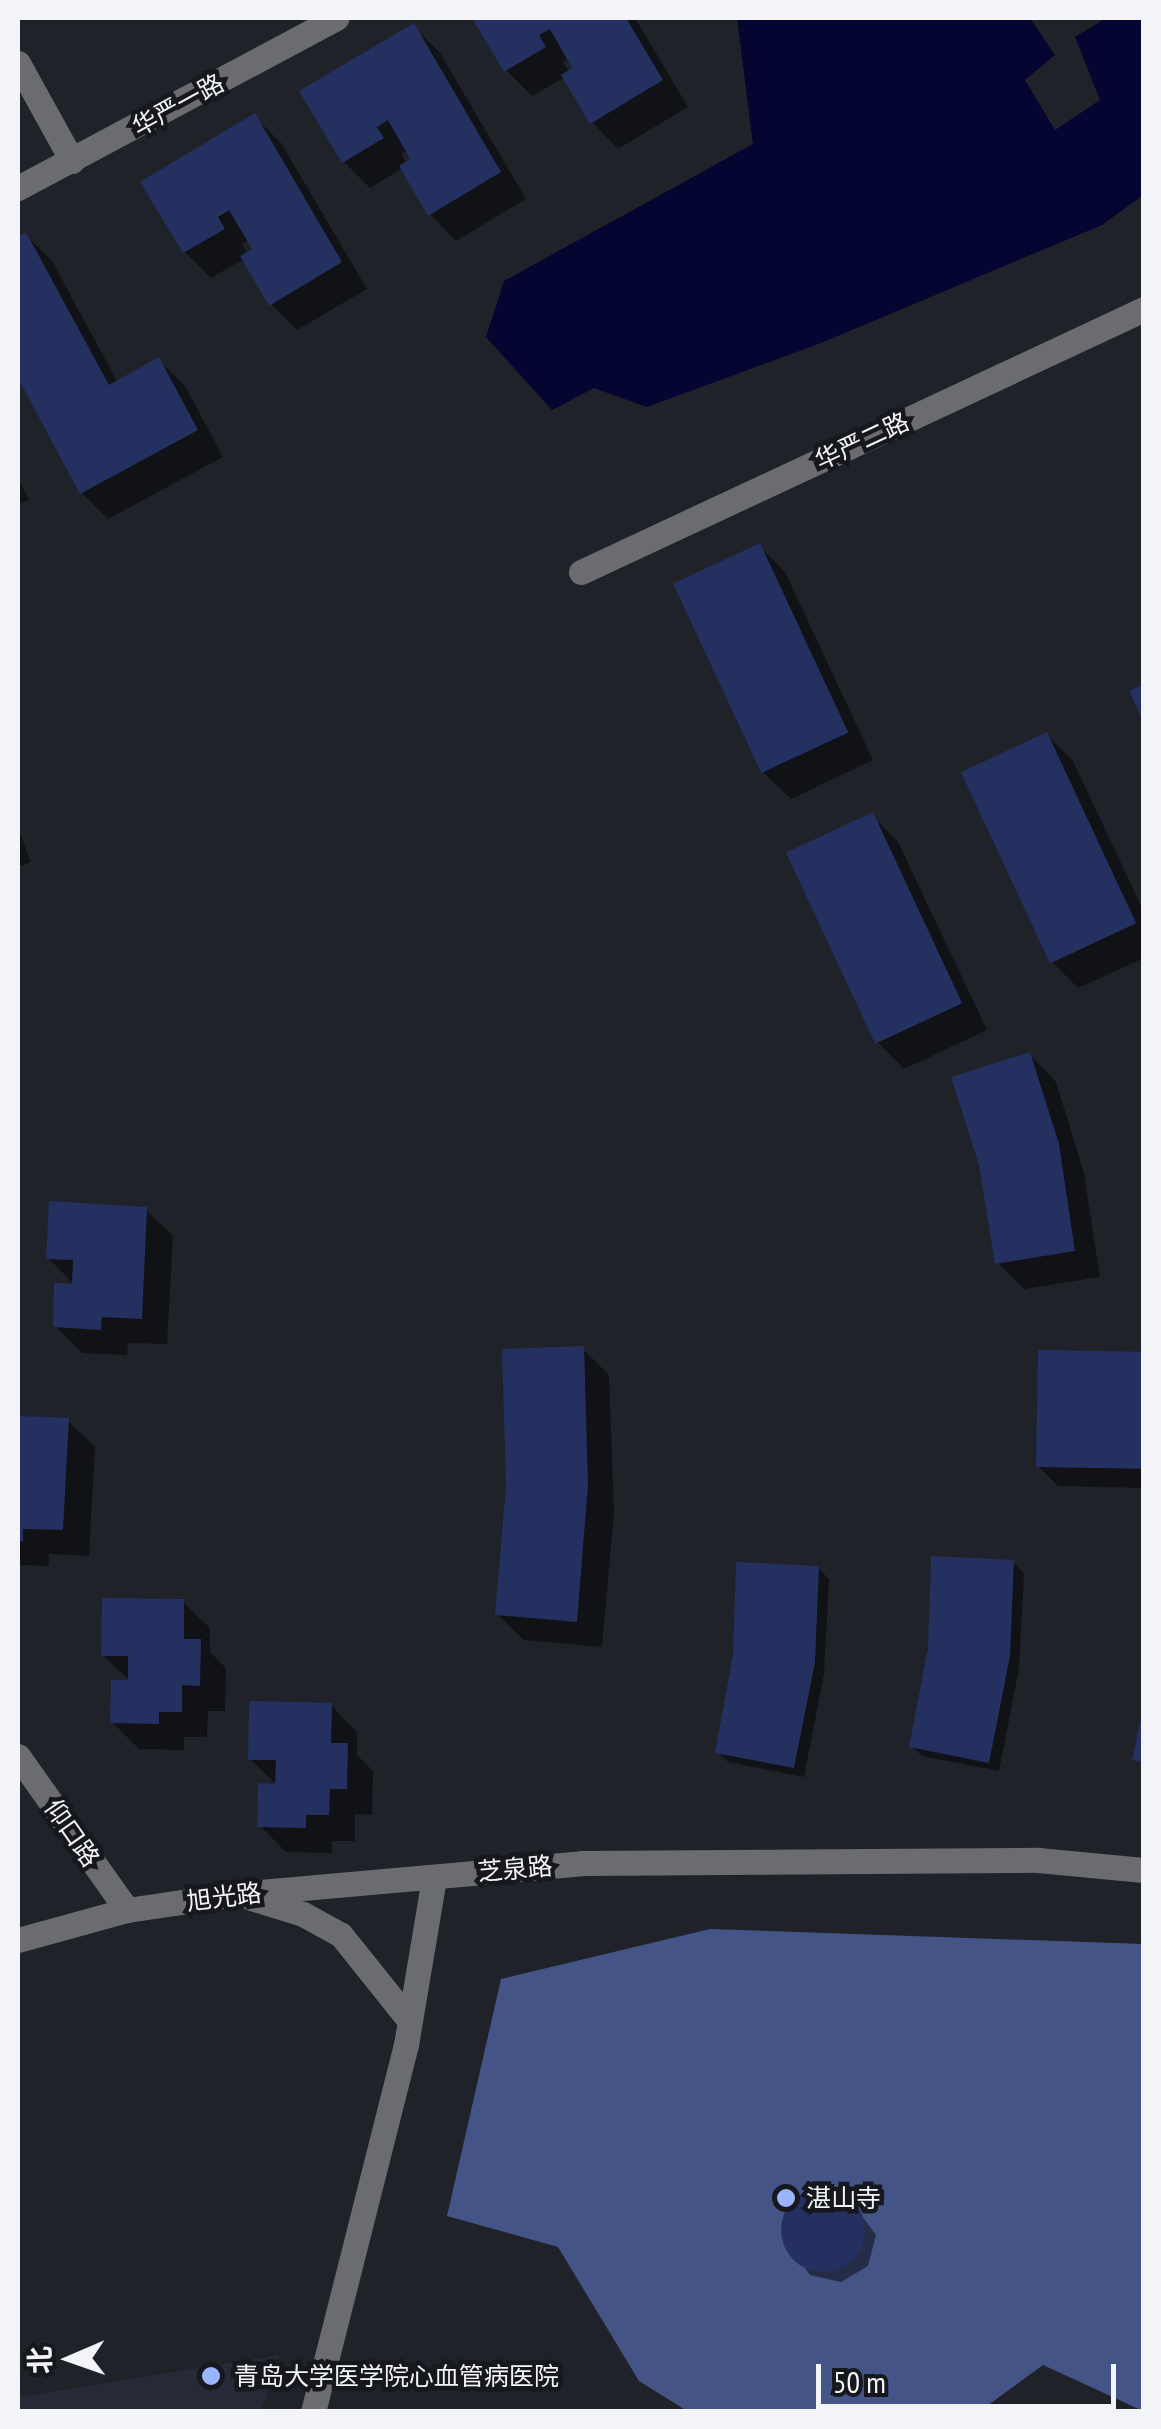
<!DOCTYPE html>
<html>
<head>
<meta charset="utf-8">
<style>
	body { margin:0 }
	#map { position:relative; width:1161px; height:2429px; overflow:hidden; background:#1f2228; font-family:"PT Sans Narrow","Noto Sans SC",sans-serif }
	div>[style] { position:absolute }
	.built>* { inset:0; background:#262a36 }
	.forest>* { inset:0; background:#445487 }
	.water>* { inset:0; background:#040531 }
	.shadow>* { inset:0; background:#0007 }
	.building>* { inset:0; background:#233060; transform-origin:0 0 }
	.round { border-radius:50% }
	.minor>* { height:25px; margin:-12.5px; padding:0 12.5px; transform-origin:12.5px; border-radius:12.5px; background:#6b6c6f }
	.dots>* { width:28px; height:28px; translate:-50% -50%; box-sizing:border-box; border:5px solid #16181e; border-radius:50% }
	span { translate:-50% -50%; white-space:nowrap; text-align:center; line-height:1.15; -webkit-text-stroke:9px #16181e; paint-order:stroke }
	.street-label { font-size:25px; color:#f2f4f8 }
	.poi-label { font-size:25px; color:#f2f4f8 }
	.left { translate:0 -50%; text-align:left }
	.frame { position:absolute; inset:0; border:20px solid #f2f4f8; pointer-events:none }
	.north { position:absolute; left:20px; top:2309px; width:100px; height:100px; -webkit-text-stroke:8px #16181e; paint-order:stroke; rotate:268deg; font-size:28px; font-weight:700; line-height:40px; text-align:center; color:#f2f4f8 }
	.north::after { content:''; display:block; margin:auto; width:35px; height:45px; background:#f2f4f8; clip-path:polygon(50% 0,100% 100%,50% 72%,0 100%) }
	.scale { position:absolute; left:816px; top:2364px; width:300px; height:45px; box-sizing:border-box; border:5px solid #f2f4f8; border-top:0; padding-left:12px; font-size:30px; line-height:35px; white-space:nowrap; color:#f2f4f8; -webkit-text-stroke:8px #16181e; paint-order:stroke }
</style>
</head>
<body>
<div id="map">
	<div class="built">
		<div style="clip-path:polygon(280px 2355px,261px 2411px,18px 2411px,18px 2397px)"></div>
	</div>
	<div class="forest">
		<div style="clip-path:polygon(710px 1929px,1143px 1944px,1143px 2411px,1043px 2365px,980px 2411px,687px 2411px,639px 2381px,558px 2247px,447px 2216px,501px 1979px)"></div>
	</div>
	<div class="water">
		<div style="clip-path:polygon(737px 18px,1030px 18px,1055px 55px,1025px 80px,1055px 130px,1100px 100px,1075px 37px,1106px 18px,1143px 18px,1143px 195px,1102px 225px,821px 343px,647px 407px,594px 388px,552px 410px,486px 337px,504px 281px,753px 144px)"></div>
	</div>
	<div class="shadow">
		<div style="clip-path:polygon(evenodd,474px 18px,635px 18px,688px 107px,618px 149px,592px 122px,565px 77px,532px 96px,506px 70px,474px 18px,570px 58px,576px 68px,569px 72px,563px 62px,570px 58px)"></div>
		<div style="clip-path:polygon(evenodd,413px 26px,440px 53px,526px 199px,456px 241px,430px 214px,403px 168px,370px 188px,344px 162px,413px 26px,408px 150px,414px 160px,407px 164px,401px 154px,408px 150px)"></div>
		<div style="clip-path:polygon(evenodd,255px 117px,281px 143px,367px 289px,297px 330px,271px 304px,244px 259px,211px 278px,185px 252px,255px 117px,249px 240px,255px 250px,248px 254px,242px 244px,249px 240px)"></div>
		<div style="clip-path:polygon(26px 235px,52px 261px,118px 383px,159px 360px,185px 386px,223px 457px,108px 519px,82px 493px,18px 373px,18px 239px)"></div>
		<div style="clip-path:polygon(18px 479px,29px 499px,18px 505px)"></div>
		<div style="clip-path:polygon(759px 546px,785px 572px,873px 760px,791px 799px,764px 773px)"></div>
		<div style="clip-path:polygon(1047px 735px,1073px 761px,1144px 912px,1144px 958px,1078px 988px,1052px 962px)"></div>
		<div style="clip-path:polygon(872px 815px,898px 842px,987px 1030px,904px 1069px,878px 1042px)"></div>
		<div style="clip-path:polygon(18px 828px,31px 862px,18px 867px)"></div>
		<div style="clip-path:polygon(1030px 1055px,1056px 1082px,1084px 1173px,1100px 1277px,1024px 1289px,998px 1263px)"></div>
		<div style="clip-path:polygon(146px 1210px,173px 1236px,167px 1344px,128px 1343px,127px 1355px,82px 1353px,55px 1326px,77px 1287px,48px 1258px)"></div>
		<div style="clip-path:polygon(583px 1349px,609px 1375px,614px 1513px,602px 1647px,524px 1640px,497px 1614px)"></div>
		<div style="clip-path:polygon(1144px 1354px,1144px 1488px,1058px 1486px,1038px 1466px)"></div>
		<div style="clip-path:polygon(18px 1418px,68px 1421px,95px 1447px,89px 1556px,49px 1554px,49px 1566px,18px 1565px)"></div>
		<div style="clip-path:polygon(1013px 1563px,1024px 1573px,1019px 1668px,999px 1771px,922px 1756px,912px 1746px)"></div>
		<div style="clip-path:polygon(818px 1568px,829px 1579px,824px 1674px,804px 1777px,728px 1762px,718px 1752px)"></div>
		<div style="clip-path:polygon(183px 1602px,210px 1628px,210px 1652px,226px 1668px,225px 1711px,208px 1711px,207px 1737px,184px 1737px,184px 1750px,139px 1749px,112px 1722px,132px 1683px,103px 1655px)"></div>
		<div style="clip-path:polygon(331px 1705px,357px 1732px,357px 1755px,373px 1771px,372px 1815px,355px 1814px,355px 1841px,332px 1841px,332px 1853px,286px 1852px,260px 1826px,278px 1786px,250px 1759px)"></div>
		<div style="clip-path:polygon(817px 2189px,847px 2196px,876px 2235px,868px 2266px,841px 2282px,810px 2275px,782px 2235px,790px 2205px)"></div>
	</div>
	<div class="building">
		<div style="clip-path:polygon(472px 18px,626px 18px,663px 80px,590px 124px,561px 75px,572px 68px,550px 29px,539px 35px,546px 47px,504px 72px)"></div>
		<div style="clip-path:polygon(414px 23px,501px 172px,428px 216px,399px 166px,410px 159px,388px 120px,377px 127px,384px 138px,342px 163px,299px 91px)"></div>
		<div style="clip-path:polygon(255px 113px,342px 262px,269px 306px,240px 256px,252px 249px,229px 210px,218px 217px,225px 229px,183px 253px,140px 182px)"></div>
		<div style="clip-path:polygon(26px 232px,109px 385px,159px 357px,198px 430px,80px 494px,18px 378px,18px 237px)"></div>
		<div style="left:760px;top:543px;width:209px;height:96px;rotate:65deg"></div>
		<div style="clip-path:polygon(1144px 684px,1144px 722px,1129px 691px)"></div>
		<div style="left:1047px;top:732px;width:211px;height:95px;rotate:65deg"></div>
		<div style="left:873px;top:812px;width:211px;height:96px;rotate:65deg"></div>
		<div style="clip-path:polygon(1030px 1052px,1059px 1144px,1075px 1251px,995px 1264px,979px 1165px,951px 1077px)"></div>
		<div style="clip-path:polygon(49px 1201px,147px 1207px,142px 1319px,102px 1317px,101px 1330px,53px 1327px,54px 1283px,72px 1284px,73px 1260px,46px 1259px)"></div>
		<div style="clip-path:polygon(584px 1346px,588px 1485px,577px 1622px,495px 1615px,506px 1486px,502px 1349px)"></div>
		<div style="left:1038px;top:1350px;width:106px;height:117px;rotate:1deg"></div>
		<div style="clip-path:polygon(18px 1416px,69px 1418px,63px 1530px,23px 1529px,23px 1541px,18px 1541px)"></div>
		<div style="clip-path:polygon(931px 1556px,1014px 1560px,1010px 1656px,989px 1763px,909px 1747px,928px 1648px)"></div>
		<div style="clip-path:polygon(736px 1562px,819px 1566px,815px 1662px,794px 1768px,715px 1753px,733px 1654px)"></div>
		<div style="clip-path:polygon(102px 1598px,184px 1599px,184px 1639px,201px 1639px,200px 1686px,182px 1685px,182px 1712px,159px 1712px,159px 1724px,110px 1723px,111px 1680px,128px 1680px,128px 1656px,101px 1656px)"></div>
		<div style="clip-path:polygon(249px 1701px,332px 1703px,331px 1743px,348px 1743px,347px 1789px,330px 1789px,329px 1815px,306px 1815px,306px 1828px,257px 1827px,258px 1783px,275px 1784px,276px 1760px,248px 1760px)"></div>
		<div style="clip-path:polygon(1142px 1712px,1144px 1712px,1144px 1762px,1132px 1760px)"></div>
		<div class="round" style="left:781px;top:2188px;width:84px;height:84px"></div>
	</div>
	<div class="minor">
		<div style="left:18px;top:63px;width:112px;rotate:61.1deg"></div>
		<div style="left:18px;top:188px;width:361px;rotate:-28.1deg"></div>
		<div style="left:581px;top:572px;width:621px;rotate:-25.04deg"></div>
		<div style="left:18px;top:1756px;width:189px;rotate:54.7deg"></div>
		<div style="left:251px;top:1898px;width:54px;rotate:17.1deg"></div>
		<div style="left:303px;top:1914px;width:43px;rotate:28.9deg"></div>
		<div style="left:341px;top:1935px;width:110px;rotate:51.3deg"></div>
		<div style="left:18px;top:1940px;width:113px;rotate:-15.4deg"></div>
		<div style="left:127px;top:1910px;width:111px;rotate:-8.3deg"></div>
		<div style="left:237px;top:1894px;width:346px;rotate:-5.1deg"></div>
		<div style="left:582px;top:1863px;width:456px;rotate:-0.4deg"></div>
		<div style="left:1038px;top:1860px;width:106px;rotate:5.4deg"></div>
		<div style="left:313px;top:2412px;width:379px;rotate:-75.8deg"></div>
		<div style="left:406px;top:2045px;width:170px;rotate:-80.5deg"></div>
	</div>
	<div class="dots">
		<div style="left:786px;top:2198px;background:#9cb4fd"></div>
		<div style="left:211px;top:2376px;background:#9cb4fd"></div>
	</div>
	<div class="street-label">
		<span style="left:178px;top:105px;rotate:-29deg">华严一路</span>
		<span style="left:862px;top:441px;rotate:-25deg">华严二路</span>
		<span style="left:72px;top:1833px;rotate:55deg">仰口路</span>
		<span style="left:515px;top:1869px;rotate:-5deg">芝泉路</span>
		<span style="left:224px;top:1897px;rotate:-7deg">旭光路</span>
	</div>
	<div class="poi-label">
		<span class="left" style="left:806px;top:2198px">湛山寺</span>
		<span class="left" style="left:234px;top:2376px">青岛大学医学院心血管病医院</span>
	</div>
	<div class="frame"></div>
	<div class="north">北</div>
	<div class="scale">50 m</div>
</div>
</body>
</html>
